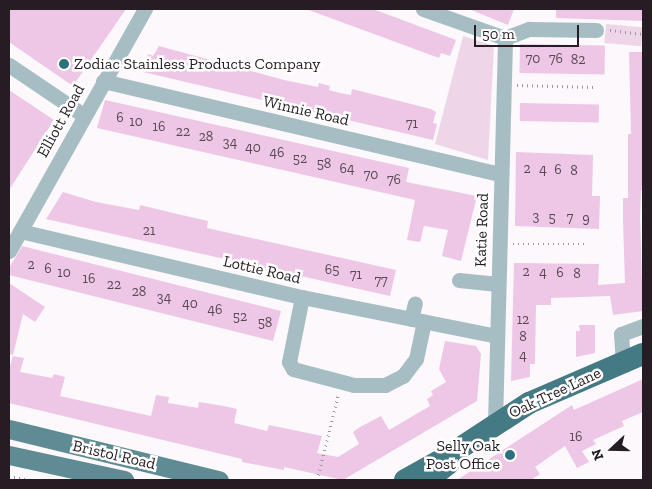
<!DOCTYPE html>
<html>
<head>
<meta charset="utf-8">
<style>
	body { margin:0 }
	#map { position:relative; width:652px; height:489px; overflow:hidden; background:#fcf8fb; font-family:"Zilla Slab",serif }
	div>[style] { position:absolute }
	.green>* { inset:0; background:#eed6e8; transform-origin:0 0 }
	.building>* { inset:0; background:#eec7e6; transform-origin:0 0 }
	.path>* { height:2.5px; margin-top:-1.25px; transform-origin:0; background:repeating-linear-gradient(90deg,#9e979c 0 1px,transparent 0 5px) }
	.minor>* { height:15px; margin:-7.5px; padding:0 7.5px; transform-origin:7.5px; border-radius:7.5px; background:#a6bec3 }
	.major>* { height:19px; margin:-9.5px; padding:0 9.5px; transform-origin:9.5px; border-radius:9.5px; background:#5f8c94 }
	.highway>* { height:22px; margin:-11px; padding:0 11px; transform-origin:11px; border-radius:11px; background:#447a84 }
	.dots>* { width:14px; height:14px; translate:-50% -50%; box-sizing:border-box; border:2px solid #fff; border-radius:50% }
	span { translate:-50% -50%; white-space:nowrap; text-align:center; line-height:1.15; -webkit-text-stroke:5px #fff; paint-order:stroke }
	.number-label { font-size:14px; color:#584854 }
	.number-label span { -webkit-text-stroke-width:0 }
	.poi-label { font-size:16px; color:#261d24 }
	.left { translate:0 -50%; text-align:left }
	.right { translate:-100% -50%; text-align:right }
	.street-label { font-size:16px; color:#261d24 }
	.frame { position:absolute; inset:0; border:10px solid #261d24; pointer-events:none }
	.north { position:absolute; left:587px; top:424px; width:50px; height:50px; -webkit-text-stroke:4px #fff; paint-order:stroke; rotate:249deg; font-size:14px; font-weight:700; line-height:20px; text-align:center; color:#261d24 }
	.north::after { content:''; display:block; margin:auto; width:18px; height:22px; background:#261d24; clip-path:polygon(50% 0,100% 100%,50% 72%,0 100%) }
	.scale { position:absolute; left:474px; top:25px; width:105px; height:22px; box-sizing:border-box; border:2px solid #261d24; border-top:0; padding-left:6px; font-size:15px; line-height:18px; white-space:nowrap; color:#261d24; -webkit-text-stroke:4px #fff; paint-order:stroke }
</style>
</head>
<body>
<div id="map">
	<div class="green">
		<div style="left:606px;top:24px;width:37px;height:19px;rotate:5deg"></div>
		<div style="clip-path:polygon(463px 36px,494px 46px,488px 160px,435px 144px)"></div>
	</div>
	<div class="building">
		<div style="clip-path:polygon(9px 9px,126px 9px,73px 86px,9px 42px)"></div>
		<div style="clip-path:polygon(306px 9px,373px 9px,456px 40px,450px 56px,441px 53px,439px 58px)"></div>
		<div style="clip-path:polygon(469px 9px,514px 9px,508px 25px)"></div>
		<div style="clip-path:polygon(556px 9px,643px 9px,643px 21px,556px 18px)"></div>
		<div style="left:520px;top:44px;width:85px;height:29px;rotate:1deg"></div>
		<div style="clip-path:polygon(159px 46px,284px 80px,318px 87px,319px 83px,330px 86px,329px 90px,340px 93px,351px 95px,352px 89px,431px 109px,436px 112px,433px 123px,437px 124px,433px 140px,143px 72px,148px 54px,153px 56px)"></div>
		<div style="clip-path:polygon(629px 52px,643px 52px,643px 190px,641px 190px,640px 217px,643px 311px,613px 315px,610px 296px,551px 298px,551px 305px,536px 305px,535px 364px,530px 364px,530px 377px,511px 381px,514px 263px,599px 264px,598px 285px,625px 283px,623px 221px,623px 198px,628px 198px,628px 134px,631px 134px)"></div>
		<div style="clip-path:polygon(9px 90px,54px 120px,9px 190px)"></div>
		<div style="clip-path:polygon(105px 100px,409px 168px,406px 182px,477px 196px,461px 261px,442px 256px,448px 230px,424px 226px,420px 242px,407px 240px,415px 200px,97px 128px)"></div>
		<div style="left:520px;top:103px;width:79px;height:18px;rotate:1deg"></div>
		<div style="clip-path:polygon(516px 152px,593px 155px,592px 196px,600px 196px,599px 229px,515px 226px)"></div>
		<div style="clip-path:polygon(63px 192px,96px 202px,139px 210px,140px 205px,186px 216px,208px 221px,207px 228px,396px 270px,390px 296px,46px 219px)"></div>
		<div style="clip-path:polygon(22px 246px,281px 311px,273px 341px,9px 275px,9px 268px)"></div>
		<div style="clip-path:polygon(9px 283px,45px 307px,35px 322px,23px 314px,13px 355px,9px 354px)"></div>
		<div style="clip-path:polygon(579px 325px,595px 325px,595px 353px,576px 357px,576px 331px,580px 331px)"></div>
		<div style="clip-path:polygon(445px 341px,476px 346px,481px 354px,477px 401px,343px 480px,284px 467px,284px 470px,242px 462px,242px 459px,9px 403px,9px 370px,13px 356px,24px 358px,20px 372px,52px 378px,54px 374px,65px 377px,60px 396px,151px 416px,156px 395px,169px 397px,168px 403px,198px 408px,199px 402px,224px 406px,237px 409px,234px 423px,267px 431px,269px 425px,322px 436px,317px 453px,338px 457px,359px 444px,353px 432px,360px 427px,381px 416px,389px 430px,430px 406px,427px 399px,433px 395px,431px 391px,446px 382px,439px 369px)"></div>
		<div style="clip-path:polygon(643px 379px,643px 412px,622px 421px,624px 426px,593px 440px,596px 444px,582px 451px,589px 462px,577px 468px,565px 446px,535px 467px,540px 474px,531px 480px,457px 480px,572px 405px,574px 410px)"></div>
	</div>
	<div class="path">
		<div style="left:610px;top:30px;width:33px;rotate:7deg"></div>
		<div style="left:517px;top:85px;width:78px;rotate:1.5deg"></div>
		<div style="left:513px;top:244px;width:75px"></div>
		<div style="left:9px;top:476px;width:20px;rotate:11deg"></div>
		<div style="left:317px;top:480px;width:88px;rotate:-76.1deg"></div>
	</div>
	<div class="minor">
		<div style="left:423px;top:9px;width:87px;rotate:19.5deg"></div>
		<div style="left:505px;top:38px;width:26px;rotate:-21deg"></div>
		<div style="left:529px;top:29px;width:67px;rotate:0.9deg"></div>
		<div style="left:9px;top:65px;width:89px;rotate:34deg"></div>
		<div style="left:103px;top:81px;width:409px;rotate:13.2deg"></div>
		<div style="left:20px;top:231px;width:290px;rotate:13.2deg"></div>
		<div style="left:302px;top:297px;width:199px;rotate:11.3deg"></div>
		<div style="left:9px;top:251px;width:278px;rotate:-60.7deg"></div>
		<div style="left:459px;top:280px;width:39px;rotate:6deg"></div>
		<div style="left:302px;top:297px;width:66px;rotate:101.3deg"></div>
		<div style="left:289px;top:362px;width:8px;rotate:60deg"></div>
		<div style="left:293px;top:369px;width:63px;rotate:14.7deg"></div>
		<div style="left:354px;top:385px;width:31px"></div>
		<div style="left:385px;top:385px;width:20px;rotate:-27deg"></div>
		<div style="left:403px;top:376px;width:21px;rotate:-53deg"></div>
		<div style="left:416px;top:359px;width:38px;rotate:-78deg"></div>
		<div style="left:411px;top:319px;width:16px;rotate:-76deg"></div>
		<div style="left:623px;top:363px;width:29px;rotate:-94deg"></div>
		<div style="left:621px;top:334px;width:23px;rotate:-20deg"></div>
		<div style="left:495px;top:423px;width:385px;rotate:-88.5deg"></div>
	</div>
	<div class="major">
		<div style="left:9px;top:429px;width:216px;rotate:13.7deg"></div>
		<div style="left:9px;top:455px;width:118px;rotate:12.3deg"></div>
	</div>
	<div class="highway">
		<div style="left:405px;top:480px;width:39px;rotate:-29deg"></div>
		<div style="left:428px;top:480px;width:26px;rotate:-39deg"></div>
		<div style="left:448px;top:464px;width:17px;rotate:-57deg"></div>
		<div style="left:457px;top:450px;width:86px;rotate:-33.1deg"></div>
		<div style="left:529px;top:403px;width:124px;rotate:-23.3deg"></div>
	</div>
	<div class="dots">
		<div style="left:64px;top:64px;background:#2b727e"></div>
		<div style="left:510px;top:455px;background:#2b727e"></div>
	</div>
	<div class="number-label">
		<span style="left:533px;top:59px">70</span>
		<span style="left:556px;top:59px">76</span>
		<span style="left:578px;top:60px">82</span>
		<span style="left:120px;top:118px">6</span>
		<span style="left:136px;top:122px">10</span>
		<span style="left:412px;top:124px">71</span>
		<span style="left:159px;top:127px">16</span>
		<span style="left:183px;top:132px">22</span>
		<span style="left:206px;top:137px">28</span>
		<span style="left:230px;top:143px">34</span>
		<span style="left:253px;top:148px">40</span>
		<span style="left:277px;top:153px">46</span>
		<span style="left:300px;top:159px">52</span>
		<span style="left:324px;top:164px">58</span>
		<span style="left:347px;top:169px">64</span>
		<span style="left:527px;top:169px">2</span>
		<span style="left:543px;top:170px">4</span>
		<span style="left:558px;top:170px">6</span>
		<span style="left:574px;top:171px">8</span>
		<span style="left:371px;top:175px">70</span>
		<span style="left:394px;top:180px">76</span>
		<span style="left:536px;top:217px">3</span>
		<span style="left:552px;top:218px">5</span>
		<span style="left:570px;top:218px">7</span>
		<span style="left:586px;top:219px">9</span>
		<span style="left:149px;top:231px">21</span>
		<span style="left:31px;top:265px">2</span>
		<span style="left:48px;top:269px">6</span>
		<span style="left:332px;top:270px">65</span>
		<span style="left:526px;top:272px">2</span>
		<span style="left:64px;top:273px">10</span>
		<span style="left:543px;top:273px">4</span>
		<span style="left:560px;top:273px">6</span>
		<span style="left:577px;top:274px">8</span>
		<span style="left:356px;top:275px">71</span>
		<span style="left:89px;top:279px">16</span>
		<span style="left:381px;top:281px">77</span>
		<span style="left:114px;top:285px">22</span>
		<span style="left:139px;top:292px">28</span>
		<span style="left:164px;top:298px">34</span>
		<span style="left:190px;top:304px">40</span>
		<span style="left:215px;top:310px">46</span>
		<span style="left:240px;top:317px">52</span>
		<span style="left:523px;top:320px">12</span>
		<span style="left:265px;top:323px">58</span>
		<span style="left:523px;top:337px">8</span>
		<span style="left:523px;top:356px">4</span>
		<span style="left:576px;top:437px">16</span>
	</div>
	<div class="poi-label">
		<span class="left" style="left:74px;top:64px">Zodiac Stainless Products Company</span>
		<span class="right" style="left:500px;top:455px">Selly Oak<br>Post Office</span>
	</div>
	<div class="street-label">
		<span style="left:306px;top:111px;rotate:13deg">Winnie Road</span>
		<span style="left:61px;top:121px;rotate:-61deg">Elliott Road</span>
		<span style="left:482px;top:230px;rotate:-88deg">Katie Road</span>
		<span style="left:262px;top:270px;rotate:13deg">Lottie Road</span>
		<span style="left:555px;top:393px;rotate:-25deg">Oak Tree Lane</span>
		<span style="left:114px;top:455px;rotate:13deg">Bristol Road</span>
	</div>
	<div class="frame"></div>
	<div class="north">N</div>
	<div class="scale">50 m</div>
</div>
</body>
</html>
